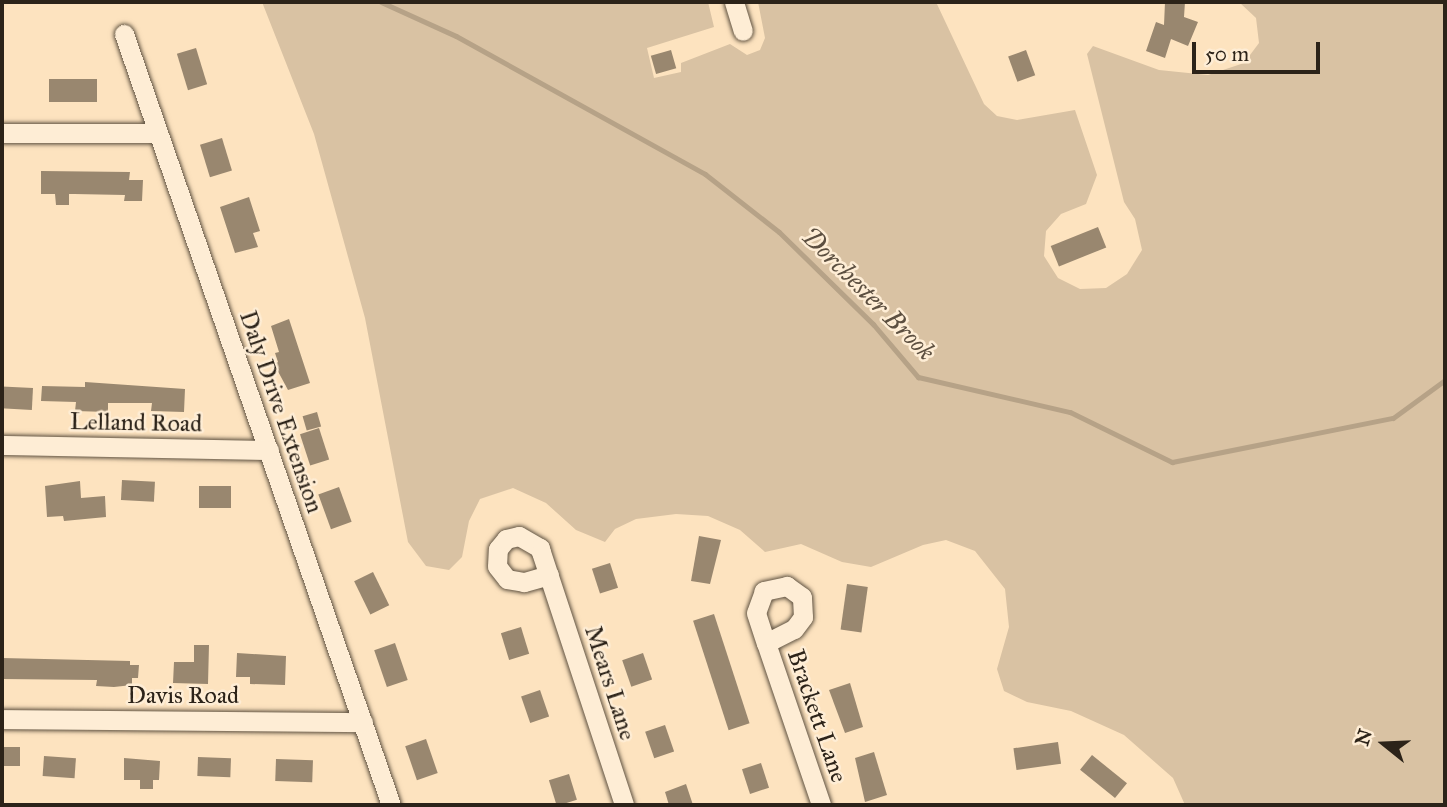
<!DOCTYPE html>
<html>
<head>
<meta charset="utf-8">
<style>
	body { margin:0 }
	#map { position:relative; width:1447px; height:807px; overflow:hidden; background:#fde3bf; font-family:"IM FELL Great Primer",serif }
	div>[style] { position:absolute }
	.green>* { inset:0; background:#d9c2a3 }
	.stream>* { height:5px; margin:-2.5px; padding:0 2.5px; transform-origin:2.5px; border-radius:2.5px; background:#b6a287 }
	.building>* { inset:0; background:#99876f; transform-origin:0 0 }
	.roads { filter:drop-shadow(0 0 2px #605342) drop-shadow(0 0 2px #605342) }
	.minor>* { height:19px; margin:-9.5px; padding:0 9.5px; transform-origin:9.5px; border-radius:9.5px; background:#feedd5 }
	span { translate:-50% -50%; white-space:nowrap; text-align:center; line-height:1.15; -webkit-text-stroke:5px #feedd5; paint-order:stroke }
	.street-label { font-size:24px; color:#2c2319 }
	.water-label { font-size:26px; color:#5c4f40; font-style:italic }
	.frame { position:absolute; inset:0; border:4px solid #2c2319; pointer-events:none }
	.north { position:absolute; left:1349px; top:709px; width:70px; height:70px; -webkit-text-stroke:5px #feedd5; paint-order:stroke; rotate:288deg; font-size:19px; font-weight:700; line-height:28px; text-align:center; color:#2c2319 }
	.north::after { content:''; display:block; margin:auto; width:24px; height:32px; background:#2c2319; clip-path:polygon(50% 0,100% 100%,50% 72%,0 100%) }
	.scale { position:absolute; left:1192px; top:42px; width:128px; height:32px; box-sizing:border-box; border:4px solid #2c2319; border-top:0; padding-left:9px; font-size:21px; line-height:24px; white-space:nowrap; color:#2c2319; -webkit-text-stroke:5px #feedd5; paint-order:stroke }
</style>
</head>
<body>
<div id="map">
	<div class="green">
		<div style="clip-path:polygon(262px 2px,708px 2px,714px 27px,647px 48px,654px 78px,681px 72px,681px 63px,730px 44px,747px 55px,760px 50px,765px 38px,758px 2px,936px 2px,984px 104px,997px 116px,1017px 120px,1075px 110px,1097px 175px,1086px 204px,1061px 214px,1046px 231px,1044px 256px,1058px 278px,1080px 289px,1106px 288px,1127px 274px,1142px 250px,1135px 219px,1124px 202px,1087px 54px,1093px 46px,1159px 70px,1208px 75px,1244px 63px,1259px 43px,1256px 18px,1239px 2px,1445px 2px,1445px 805px,1185px 805px,1173px 778px,1124px 735px,1071px 711px,1027px 702px,1004px 691px,997px 669px,1009px 627px,1005px 589px,975px 551px,946px 540px,923px 545px,871px 567px,842px 562px,801px 544px,765px 552px,740px 530px,708px 516px,676px 514px,636px 519px,615px 529px,605px 542px,576px 530px,546px 503px,513px 488px,480px 499px,469px 521px,462px 557px,449px 570px,426px 566px,408px 542px,365px 318px,314px 134px)"></div>
	</div>
	<div class="stream">
		<div style="left:381px;top:2px;width:82px;rotate:24.4deg"></div>
		<div style="left:456px;top:36px;width:285px;rotate:29deg"></div>
		<div style="left:705px;top:174px;width:94px;rotate:38.1deg"></div>
		<div style="left:779px;top:232px;width:132px;rotate:44.4deg"></div>
		<div style="left:873px;top:324px;width:70px;rotate:49.7deg"></div>
		<div style="left:918px;top:377px;width:156px;rotate:13deg"></div>
		<div style="left:1070px;top:412px;width:114px;rotate:26.1deg"></div>
		<div style="left:1172px;top:462px;width:225px;rotate:-11.3deg"></div>
		<div style="left:1393px;top:418px;width:64px;rotate:-36.2deg"></div>
	</div>
	<div class="building">
		<div style="clip-path:polygon(1165px 2px,1185px 2px,1184px 17px,1198px 22px,1188px 46px,1171px 39px,1165px 58px,1146px 51px,1156px 22px,1164px 25px)"></div>
		<div style="left:196px;top:48px;width:38px;height:20px;rotate:73deg"></div>
		<div style="left:671px;top:50px;width:19px;height:21px;rotate:74deg"></div>
		<div style="left:1026px;top:50px;width:27px;height:19px;rotate:70deg"></div>
		<div style="left:97px;top:79px;width:23px;height:48px;rotate:90deg"></div>
		<div style="left:222px;top:138px;width:34px;height:23px;rotate:73deg"></div>
		<div style="clip-path:polygon(41px 171px,130px 172px,129px 180px,143px 180px,142px 201px,124px 201px,125px 195px,74px 194px,69px 194px,69px 205px,56px 205px,55px 194px,41px 194px)"></div>
		<div style="clip-path:polygon(249px 197px,260px 231px,253px 233px,258px 247px,235px 253px,220px 207px)"></div>
		<div style="left:1098px;top:227px;width:22px;height:51px;rotate:68deg"></div>
		<div style="clip-path:polygon(289px 319px,310px 383px,288px 390px,274px 364px,278px 362px,275px 353px,279px 352px,271px 326px)"></div>
		<div style="clip-path:polygon(85px 382px,185px 389px,184px 412px,151px 411px,152px 403px,108px 403px,108px 412px,75px 411px,76px 402px,41px 401px,42px 386px,85px 387px)"></div>
		<div style="left:33px;top:388px;width:22px;height:31px;rotate:93deg"></div>
		<div style="left:317px;top:412px;width:15px;height:15px;rotate:74deg"></div>
		<div style="left:319px;top:428px;width:33px;height:20px;rotate:72deg"></div>
		<div style="left:122px;top:480px;width:33px;height:20px;rotate:3deg"></div>
		<div style="clip-path:polygon(80px 481px,81px 498px,105px 496px,106px 517px,64px 521px,63px 516px,47px 517px,45px 486px)"></div>
		<div style="left:231px;top:486px;width:22px;height:32px;rotate:90deg"></div>
		<div style="left:339px;top:487px;width:37px;height:22px;rotate:70deg"></div>
		<div style="clip-path:polygon(699px 536px,721px 540px,710px 584px,691px 581px)"></div>
		<div style="left:610px;top:563px;width:26px;height:19px;rotate:72deg"></div>
		<div style="left:373px;top:572px;width:37px;height:21px;rotate:64deg"></div>
		<div style="left:847px;top:584px;width:21px;height:46px;rotate:8deg"></div>
		<div style="left:714px;top:614px;width:115px;height:22px;rotate:72deg"></div>
		<div style="left:521px;top:627px;width:28px;height:21px;rotate:73deg"></div>
		<div style="left:395px;top:643px;width:39px;height:22px;rotate:71deg"></div>
		<div style="clip-path:polygon(194px 645px,209px 645px,208px 684px,173px 683px,174px 662px,194px 662px)"></div>
		<div style="clip-path:polygon(237px 653px,286px 656px,285px 685px,250px 684px,250px 677px,236px 677px)"></div>
		<div style="left:643px;top:653px;width:28px;height:22px;rotate:71deg"></div>
		<div style="clip-path:polygon(2px 658px,130px 661px,130px 665px,139px 665px,138px 678px,132px 678px,132px 685px,114px 687px,96px 686px,97px 680px,2px 679px)"></div>
		<div style="clip-path:polygon(850px 683px,863px 727px,845px 733px,829px 690px)"></div>
		<div style="left:540px;top:690px;width:28px;height:20px;rotate:71deg"></div>
		<div style="left:665px;top:725px;width:28px;height:21px;rotate:71deg"></div>
		<div style="left:426px;top:739px;width:36px;height:22px;rotate:71deg"></div>
		<div style="left:1058px;top:742px;width:22px;height:45px;rotate:82deg"></div>
		<div style="left:2px;top:747px;width:18px;height:19px"></div>
		<div style="clip-path:polygon(874px 752px,887px 795px,865px 802px,855px 758px)"></div>
		<div style="left:1092px;top:755px;width:45px;height:19px;rotate:39deg"></div>
		<div style="left:44px;top:756px;width:32px;height:20px;rotate:4deg"></div>
		<div style="left:198px;top:757px;width:33px;height:19px;rotate:2deg"></div>
		<div style="clip-path:polygon(124px 758px,160px 761px,159px 780px,153px 780px,153px 789px,140px 789px,140px 780px,124px 780px)"></div>
		<div style="left:276px;top:759px;width:37px;height:22px;rotate:2deg"></div>
		<div style="left:761px;top:763px;width:26px;height:20px;rotate:72deg"></div>
		<div style="left:569px;top:774px;width:27px;height:21px;rotate:73deg"></div>
		<div style="clip-path:polygon(686px 784px,693px 805px,669px 805px,665px 792px)"></div>
	</div>
	<div class="roads">
		<div class="minor">
			<div style="left:734px;top:2px;width:30px;rotate:73deg"></div>
			<div style="left:124px;top:34px;width:816px;rotate:70.9deg"></div>
			<div style="left:2px;top:133px;width:156px"></div>
			<div style="left:2px;top:445px;width:267px;rotate:1.1deg"></div>
			<div style="left:549px;top:575px;width:26px;rotate:164deg"></div>
			<div style="left:524px;top:582px;width:17px;rotate:-170deg"></div>
			<div style="left:507px;top:579px;width:16px;rotate:-128deg"></div>
			<div style="left:497px;top:566px;width:17px;rotate:-87deg"></div>
			<div style="left:498px;top:549px;width:13px;rotate:-51deg"></div>
			<div style="left:506px;top:539px;width:13px;rotate:-13deg"></div>
			<div style="left:519px;top:536px;width:24px;rotate:30deg"></div>
			<div style="left:540px;top:548px;width:4px;rotate:76deg"></div>
			<div style="left:541px;top:552px;width:266px;rotate:71.8deg"></div>
			<div style="left:766px;top:643px;width:31px;rotate:-27deg"></div>
			<div style="left:794px;top:629px;width:15px;rotate:-53deg"></div>
			<div style="left:803px;top:617px;width:20px;rotate:-93deg"></div>
			<div style="left:802px;top:597px;width:19px;rotate:-144deg"></div>
			<div style="left:787px;top:586px;width:24px;rotate:168deg"></div>
			<div style="left:764px;top:591px;width:23px;rotate:110deg"></div>
			<div style="left:756px;top:613px;width:32px;rotate:72deg"></div>
			<div style="left:766px;top:643px;width:171px;rotate:71.2deg"></div>
			<div style="left:2px;top:719px;width:361px;rotate:0.5deg"></div>
		</div>
	</div>
	<div class="street-label">
		<span style="left:281px;top:412px;rotate:71deg">Daly Drive Extension</span>
		<span style="left:136px;top:423px;rotate:1deg">Lelland Road</span>
		<span style="left:610px;top:683px;rotate:72deg">Mears Lane</span>
		<span style="left:183px;top:696px">Davis Road</span>
		<span style="left:817px;top:716px;rotate:71deg">Brackett Lane</span>
	</div>
	<div class="water-label">
		<span style="left:868px;top:294px;rotate:45deg">Dorchester Brook</span>
	</div>
	<div class="frame"></div>
	<div class="north">N</div>
	<div class="scale">50 m</div>
</div>
</body>
</html>
